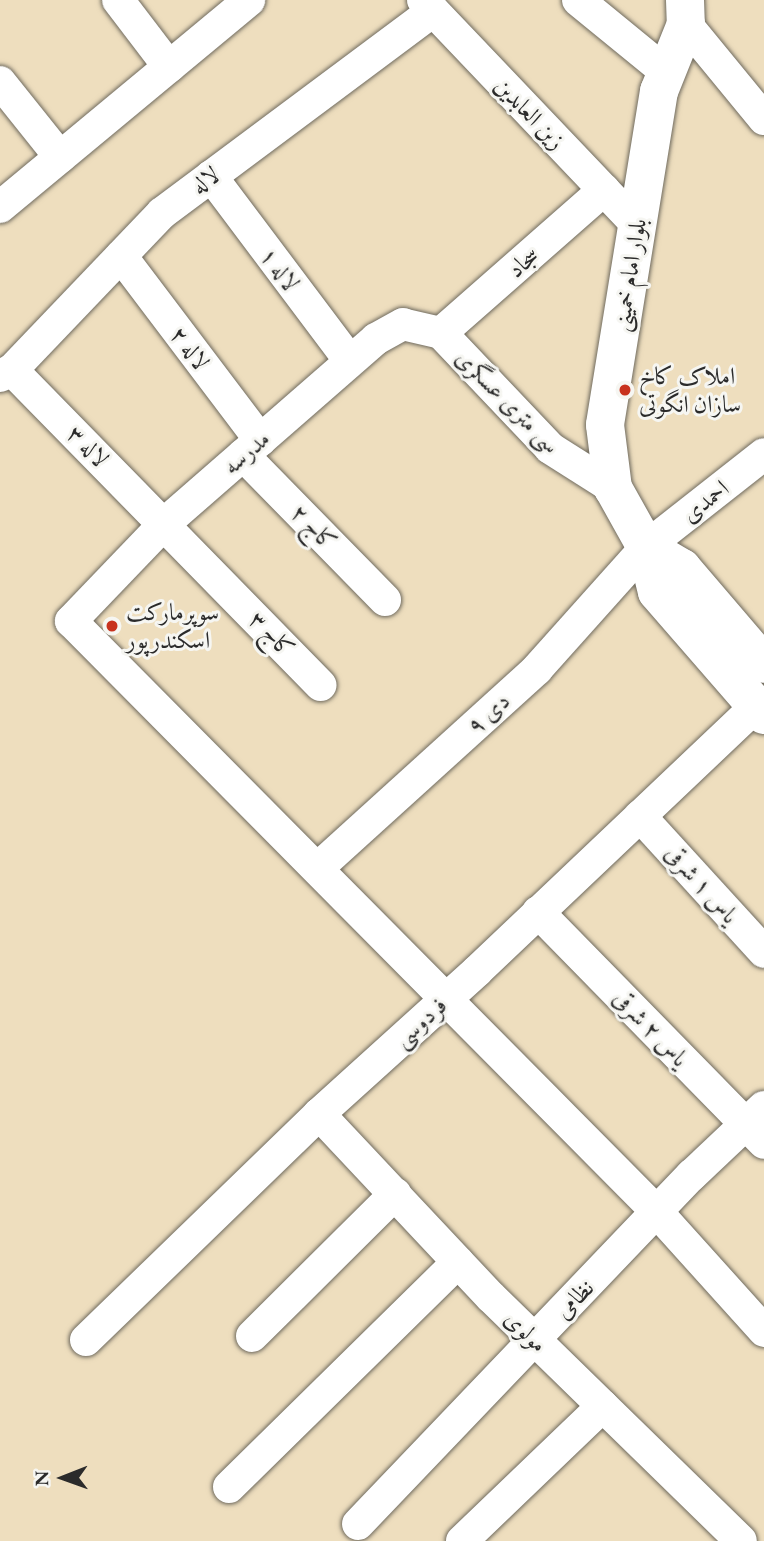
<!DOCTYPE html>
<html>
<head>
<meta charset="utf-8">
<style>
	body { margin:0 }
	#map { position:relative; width:764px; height:1541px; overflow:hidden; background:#eedebe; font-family:"EB Garamond",Amiri,serif }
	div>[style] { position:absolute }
	.roads { filter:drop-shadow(0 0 2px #6f6a5e) drop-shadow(0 0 2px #6f6a5e) }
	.minor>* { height:32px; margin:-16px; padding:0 16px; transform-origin:16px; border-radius:16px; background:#fff }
	.major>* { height:38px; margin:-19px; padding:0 19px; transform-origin:19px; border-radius:19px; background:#fff }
	.dots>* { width:19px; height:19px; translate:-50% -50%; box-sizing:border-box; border:4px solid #f6f6f2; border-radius:50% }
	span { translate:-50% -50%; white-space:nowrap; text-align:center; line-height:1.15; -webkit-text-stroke:6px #f6f6f2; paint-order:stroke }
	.street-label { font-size:24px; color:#2b2b2b }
	.poi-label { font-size:24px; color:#2b2b2b }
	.left { translate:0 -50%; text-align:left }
	.north { position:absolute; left:28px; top:1443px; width:70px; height:70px; -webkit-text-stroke:5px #f6f6f2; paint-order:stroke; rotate:269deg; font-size:19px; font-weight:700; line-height:28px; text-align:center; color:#2b2b2b }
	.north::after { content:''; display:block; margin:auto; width:24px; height:32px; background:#2b2b2b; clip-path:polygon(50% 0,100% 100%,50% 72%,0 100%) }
</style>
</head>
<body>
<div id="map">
	<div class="roads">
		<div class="minor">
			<div style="left:118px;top:0;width:84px;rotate:52.7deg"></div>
			<div style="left:423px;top:0;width:311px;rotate:46.4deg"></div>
			<div style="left:578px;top:0;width:114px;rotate:39.3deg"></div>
			<div style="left:686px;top:24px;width:123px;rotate:50.6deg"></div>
			<div style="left:0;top:82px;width:96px;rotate:51.3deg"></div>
			<div style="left:211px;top:176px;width:231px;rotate:53.1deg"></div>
			<div style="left:0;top:207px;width:324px;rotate:-39.7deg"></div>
			<div style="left:121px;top:256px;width:231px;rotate:52.9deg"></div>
			<div style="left:441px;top:333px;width:39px;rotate:-167deg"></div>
			<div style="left:403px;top:324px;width:31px;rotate:151deg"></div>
			<div style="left:376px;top:339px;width:280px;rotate:138.9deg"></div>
			<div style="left:165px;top:523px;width:136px;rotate:133.8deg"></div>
			<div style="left:71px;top:621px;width:832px;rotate:45.24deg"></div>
			<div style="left:657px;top:1212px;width:160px;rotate:48deg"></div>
			<div style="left:441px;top:333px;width:158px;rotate:46.5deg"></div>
			<div style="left:550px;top:448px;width:75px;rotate:32.4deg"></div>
			<div style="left:441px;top:333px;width:217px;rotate:-41.3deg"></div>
			<div style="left:12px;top:370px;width:441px;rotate:45.6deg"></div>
			<div style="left:0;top:376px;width:13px;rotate:-27deg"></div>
			<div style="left:12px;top:370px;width:217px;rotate:-46.3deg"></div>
			<div style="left:162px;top:213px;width:338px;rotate:-36.7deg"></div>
			<div style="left:243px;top:455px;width:203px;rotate:45.6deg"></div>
			<div style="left:640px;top:816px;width:184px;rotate:47.6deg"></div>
			<div style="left:319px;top:867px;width:294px;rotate:-42.2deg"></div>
			<div style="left:537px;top:669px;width:164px;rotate:-48.2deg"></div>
			<div style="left:646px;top:547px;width:150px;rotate:-38.2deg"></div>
			<div style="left:538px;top:912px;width:323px;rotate:45.6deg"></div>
			<div style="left:319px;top:1114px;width:251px;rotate:46.8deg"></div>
			<div style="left:491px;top:1297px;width:349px;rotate:44.3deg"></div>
			<div style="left:252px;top:1336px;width:202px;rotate:-44.8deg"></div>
			<div style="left:86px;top:1340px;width:325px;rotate:-44.1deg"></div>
			<div style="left:319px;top:1114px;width:213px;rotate:-42.1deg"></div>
			<div style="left:477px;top:971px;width:385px;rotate:-43.5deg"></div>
			<div style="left:229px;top:1487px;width:321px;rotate:-44.5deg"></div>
			<div style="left:358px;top:1524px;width:483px;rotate:-46.3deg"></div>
			<div style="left:692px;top:1175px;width:99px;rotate:-43.4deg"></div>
			<div style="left:462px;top:1541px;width:195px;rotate:-43.8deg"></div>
		</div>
		<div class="major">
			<div style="left:685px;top:0;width:24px;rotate:88deg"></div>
			<div style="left:686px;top:24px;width:72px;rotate:111.9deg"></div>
			<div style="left:659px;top:91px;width:338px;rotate:99.2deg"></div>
			<div style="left:605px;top:425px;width:64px;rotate:82.8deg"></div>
			<div style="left:613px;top:488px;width:68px;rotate:60.8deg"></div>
			<div style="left:646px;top:547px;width:46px;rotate:76.3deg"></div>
			<div style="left:657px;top:592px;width:163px;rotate:49deg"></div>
			<div style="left:646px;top:547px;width:42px;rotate:30.3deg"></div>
			<div style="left:682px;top:568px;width:126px;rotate:49.5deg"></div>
		</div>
	</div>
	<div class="dots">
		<div style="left:625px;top:390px;background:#c8321e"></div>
		<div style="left:112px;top:626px;background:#c8321e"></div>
	</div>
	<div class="street-label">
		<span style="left:530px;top:113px;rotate:46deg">زین العابدین</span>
		<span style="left:205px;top:180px;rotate:-37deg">لاله</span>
		<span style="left:523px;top:262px;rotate:-41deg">سجاد</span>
		<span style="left:280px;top:269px;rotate:53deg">لاله ۱</span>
		<span style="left:629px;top:275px;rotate:-81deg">بلوار امام خمینی</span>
		<span style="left:190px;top:348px;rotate:53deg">لاله ۲</span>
		<span style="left:508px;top:401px;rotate:45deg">سی متری عسگری</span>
		<span style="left:88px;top:446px;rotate:45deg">لاله ۳</span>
		<span style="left:246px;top:452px;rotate:-41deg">مدرسه</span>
		<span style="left:705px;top:501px;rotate:-38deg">احمدی</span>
		<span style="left:314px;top:527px;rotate:46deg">کاج ۲</span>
		<span style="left:272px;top:634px;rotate:46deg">کاج ۳</span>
		<span style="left:488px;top:713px;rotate:-42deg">۹ دی</span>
		<span style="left:702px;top:884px;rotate:48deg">یاس ۱ شرقی</span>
		<span style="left:420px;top:1022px;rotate:-42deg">فردوسی</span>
		<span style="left:651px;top:1028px;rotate:46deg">یاس ۲ شرقی</span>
		<span style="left:574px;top:1299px;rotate:-46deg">نظامی</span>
		<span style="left:526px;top:1331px;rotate:44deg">مولوی</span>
	</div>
	<div class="poi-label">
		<span class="left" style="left:639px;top:390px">املاک کاخ<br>سازان انگوتی</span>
		<span class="left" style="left:126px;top:626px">سوپرمارکت<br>اسکندرپور</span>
	</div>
	<div class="north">N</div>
</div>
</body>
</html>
